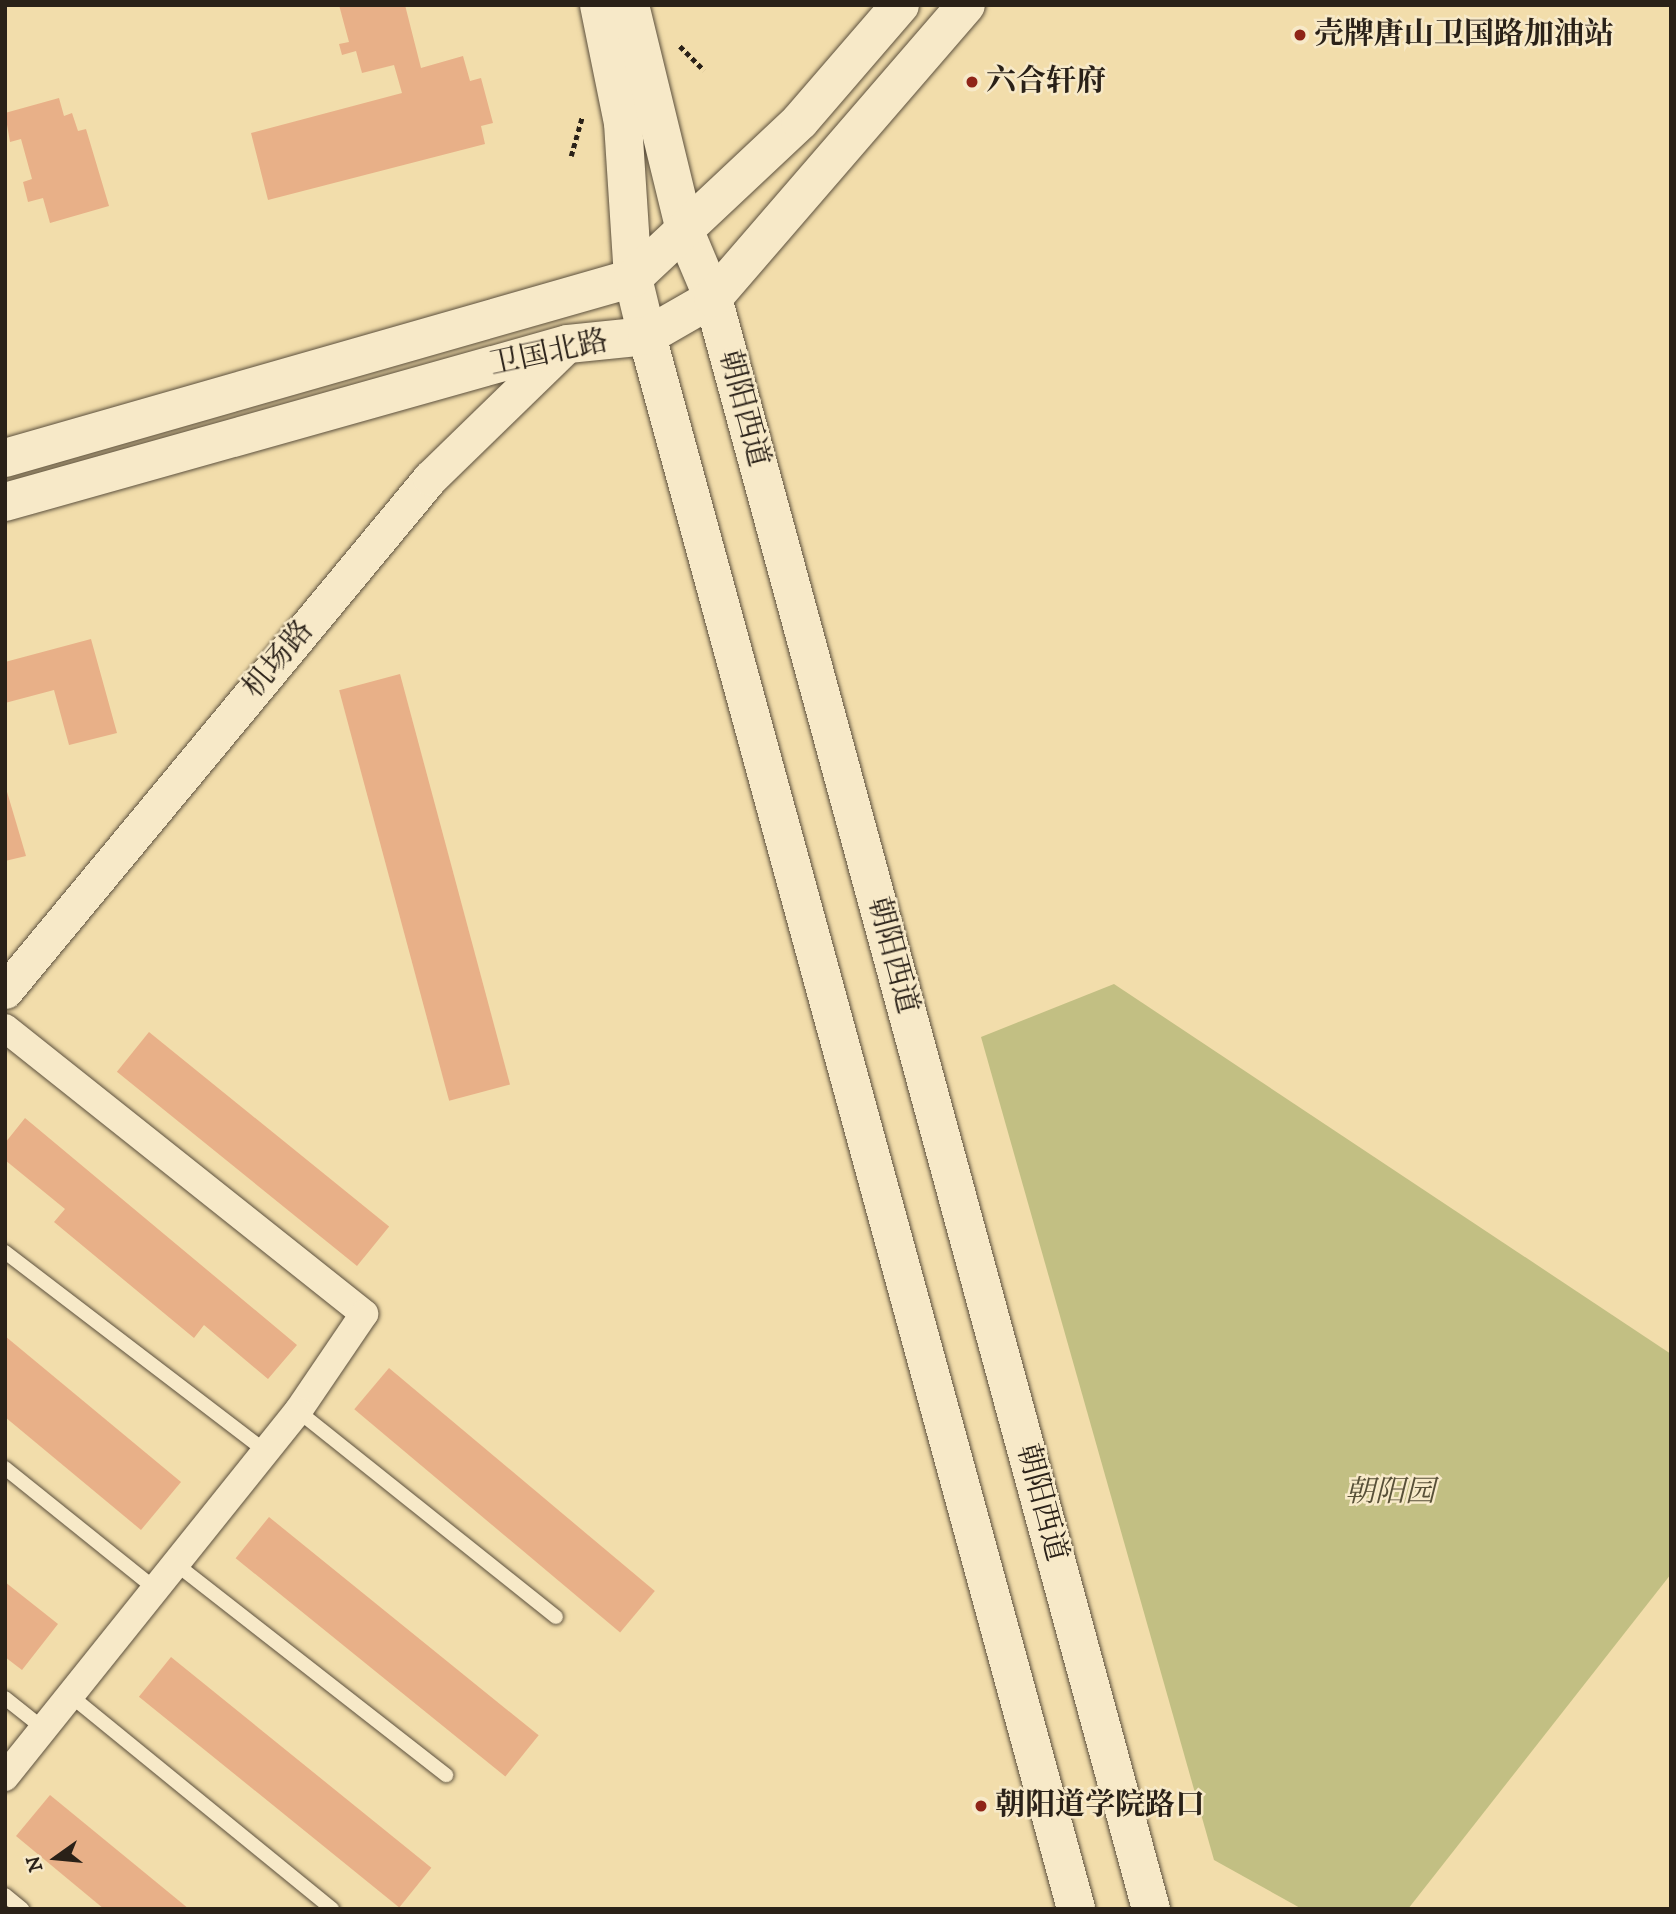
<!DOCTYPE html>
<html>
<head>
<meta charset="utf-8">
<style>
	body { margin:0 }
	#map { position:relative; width:1676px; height:1914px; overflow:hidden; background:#f2ddab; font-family:"IM FELL DW Pica","Noto Serif SC",serif }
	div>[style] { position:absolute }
	.green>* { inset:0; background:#c2bf83 }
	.building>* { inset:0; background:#e8b088; transform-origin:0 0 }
	.path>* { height:4.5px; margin-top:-2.25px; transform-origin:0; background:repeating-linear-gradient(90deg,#2a2118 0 5px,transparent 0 8.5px) }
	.roads { filter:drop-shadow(0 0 2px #5c503d) drop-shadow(0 0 2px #5c503d) }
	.service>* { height:14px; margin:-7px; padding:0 7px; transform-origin:7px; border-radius:7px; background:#f7e9c8 }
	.minor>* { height:28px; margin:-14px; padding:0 14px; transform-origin:14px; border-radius:14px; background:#f7e9c8 }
	.tertiary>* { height:35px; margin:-17.5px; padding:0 17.5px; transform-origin:17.5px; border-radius:17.5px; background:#f7e9c8 }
	.secondary>* { height:38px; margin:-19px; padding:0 19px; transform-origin:19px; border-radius:19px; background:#f7e9c8 }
	.dots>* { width:19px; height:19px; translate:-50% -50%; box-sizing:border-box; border:4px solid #f7e9c8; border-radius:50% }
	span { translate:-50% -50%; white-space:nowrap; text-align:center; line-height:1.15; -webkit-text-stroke:5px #f7e9c8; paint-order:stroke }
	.poi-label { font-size:30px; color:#2a2118; font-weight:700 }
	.left { translate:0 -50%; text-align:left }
	.street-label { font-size:30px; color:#2a2118 }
	.park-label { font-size:30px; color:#585038; font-style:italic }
	.frame { position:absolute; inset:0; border:7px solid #2a2118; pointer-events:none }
	.north { position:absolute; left:21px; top:1823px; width:70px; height:70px; -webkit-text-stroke:5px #f7e9c8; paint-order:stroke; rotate:255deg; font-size:19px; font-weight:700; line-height:28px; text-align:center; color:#2a2118 }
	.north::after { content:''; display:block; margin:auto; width:24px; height:32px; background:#2a2118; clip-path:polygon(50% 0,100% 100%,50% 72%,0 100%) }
</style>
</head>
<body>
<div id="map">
	<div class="green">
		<div style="clip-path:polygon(1114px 984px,1671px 1354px,1671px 1574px,1408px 1909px,1302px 1909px,1214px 1860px,981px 1037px)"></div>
	</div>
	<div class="building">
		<div style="clip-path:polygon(339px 5px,405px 5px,421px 68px,463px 56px,470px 81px,481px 78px,493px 123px,481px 126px,485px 144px,268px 200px,251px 133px,402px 93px,394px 65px,362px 73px,356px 51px,342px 55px,339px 44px,349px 42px)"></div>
		<div style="clip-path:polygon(59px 98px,64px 116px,72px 113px,78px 131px,86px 129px,109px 206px,50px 223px,43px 198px,28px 202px,23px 182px,32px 179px,21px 139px,10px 142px,5px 113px)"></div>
		<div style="clip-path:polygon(91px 639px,117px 733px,69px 745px,54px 690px,5px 703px,5px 662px)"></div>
		<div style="left:400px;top:674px;width:425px;height:63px;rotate:75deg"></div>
		<div style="clip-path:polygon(5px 785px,26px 856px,5px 861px)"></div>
		<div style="left:149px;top:1032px;width:309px;height:51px;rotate:39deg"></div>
		<div style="clip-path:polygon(25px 1118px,297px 1345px,268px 1379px,204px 1325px,194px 1338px,54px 1222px,65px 1209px,5px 1160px,5px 1143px)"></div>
		<div style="clip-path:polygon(5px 1336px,181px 1482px,141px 1530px,5px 1417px)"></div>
		<div style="left:389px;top:1368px;width:347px;height:54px;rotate:40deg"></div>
		<div style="left:269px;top:1517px;width:347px;height:53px;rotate:39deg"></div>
		<div style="clip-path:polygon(5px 1582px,58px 1624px,22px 1670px,5px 1657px)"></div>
		<div style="left:171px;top:1657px;width:335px;height:51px;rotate:39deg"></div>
		<div style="clip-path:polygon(50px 1795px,189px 1909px,104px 1909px,16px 1836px)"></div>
	</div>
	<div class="path">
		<div style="left:680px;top:46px;width:34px;rotate:45deg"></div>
		<div style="left:571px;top:156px;width:41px;rotate:-74.2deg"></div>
	</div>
	<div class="roads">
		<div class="service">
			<div style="left:5px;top:1252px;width:326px;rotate:37.4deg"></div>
			<div style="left:298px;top:1411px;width:330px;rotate:38.6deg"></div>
			<div style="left:5px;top:1468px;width:191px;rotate:38.8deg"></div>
			<div style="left:176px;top:1564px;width:343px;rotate:38deg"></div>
			<div style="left:71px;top:1696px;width:337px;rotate:39.2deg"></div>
			<div style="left:5px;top:1698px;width:50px;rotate:38.5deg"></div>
			<div style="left:5px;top:1895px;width:22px;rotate:39deg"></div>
		</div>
		<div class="minor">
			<div style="left:5px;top:1028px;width:459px;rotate:38.5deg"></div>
			<div style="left:364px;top:1314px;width:117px;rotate:124.2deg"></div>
			<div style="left:298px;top:1411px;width:469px;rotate:128.7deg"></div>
		</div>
		<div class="tertiary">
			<div style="left:5px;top:991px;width:666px;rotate:-50.36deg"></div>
			<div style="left:430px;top:478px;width:192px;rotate:-44.2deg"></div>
		</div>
		<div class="secondary">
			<div style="left:599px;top:5px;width:120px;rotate:78.5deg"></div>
			<div style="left:623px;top:123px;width:155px;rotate:86.3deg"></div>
			<div style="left:633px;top:278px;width:60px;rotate:76.4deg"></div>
			<div style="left:647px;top:336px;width:1630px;rotate:74.74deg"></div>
			<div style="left:630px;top:5px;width:236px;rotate:76.3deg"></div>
			<div style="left:686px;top:234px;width:69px;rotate:67.1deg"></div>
			<div style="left:713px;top:298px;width:1669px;rotate:74.79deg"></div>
			<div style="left:5px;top:458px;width:653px;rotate:-15.99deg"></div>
			<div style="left:633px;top:278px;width:229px;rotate:-43.2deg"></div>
			<div style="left:800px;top:121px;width:153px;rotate:-49.2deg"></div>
			<div style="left:5px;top:502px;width:585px;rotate:-15.68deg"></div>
			<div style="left:568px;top:344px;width:79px;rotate:-5.8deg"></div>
			<div style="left:647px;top:336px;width:76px;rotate:-29.9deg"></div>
			<div style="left:713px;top:298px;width:387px;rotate:-49.2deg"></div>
		</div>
	</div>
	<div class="dots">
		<div style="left:1300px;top:35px;background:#8f2418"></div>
		<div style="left:972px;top:82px;background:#8f2418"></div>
		<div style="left:981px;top:1806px;background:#8f2418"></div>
	</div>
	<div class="poi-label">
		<span class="left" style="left:1314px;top:35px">壳牌唐山卫国路加油站</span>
		<span class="left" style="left:986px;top:82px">六合轩府</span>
		<span class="left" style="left:995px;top:1806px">朝阳道学院路口</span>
	</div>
	<div class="street-label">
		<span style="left:549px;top:354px;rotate:-12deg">卫国北路</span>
		<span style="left:743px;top:409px;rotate:75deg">朝阳西道</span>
		<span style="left:279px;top:660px;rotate:-50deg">机场路</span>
		<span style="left:892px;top:956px;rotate:75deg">朝阳西道</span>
		<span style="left:1041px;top:1503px;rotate:75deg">朝阳西道</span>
	</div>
	<div class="park-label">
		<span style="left:1390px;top:1493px">朝阳园</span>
	</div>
	<div class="frame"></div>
	<div class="north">N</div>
</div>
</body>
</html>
